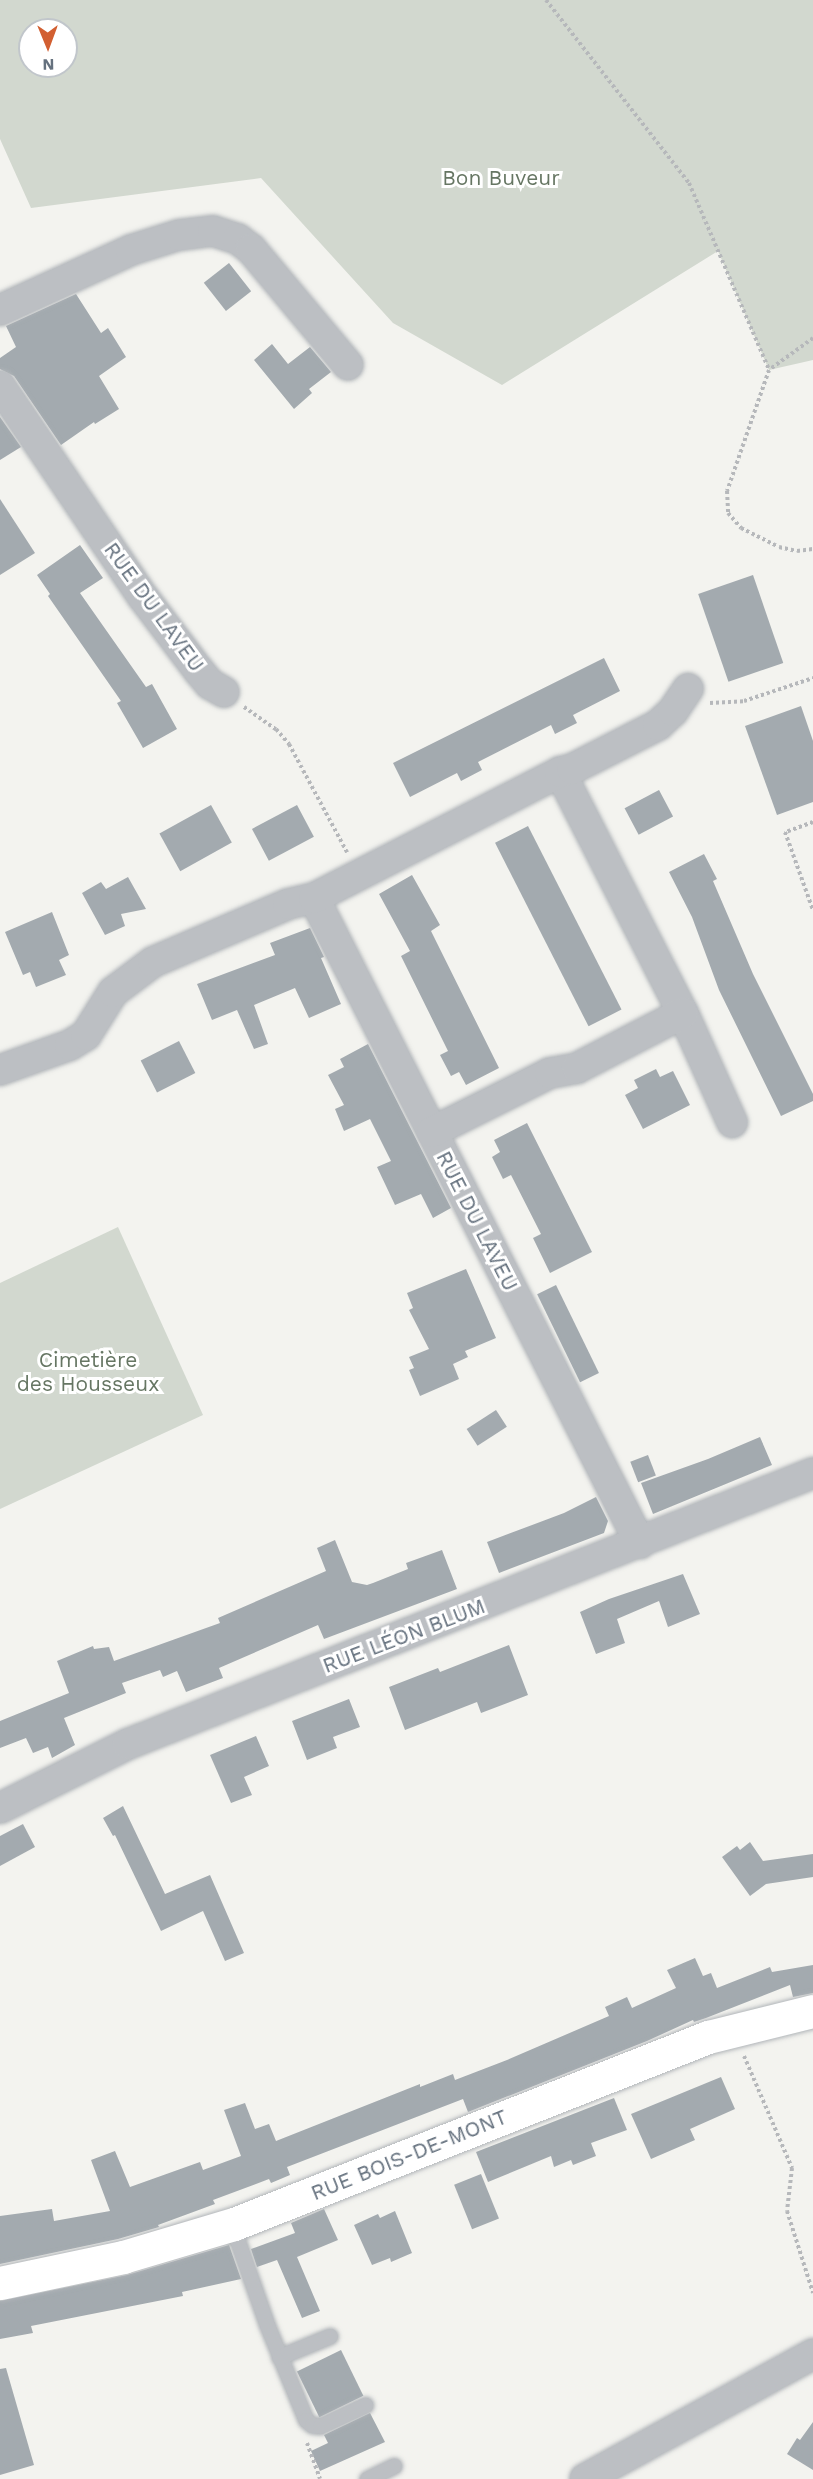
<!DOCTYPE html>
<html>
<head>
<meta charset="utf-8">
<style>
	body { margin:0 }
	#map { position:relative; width:813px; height:2479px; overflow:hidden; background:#f3f3ef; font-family:"Work Sans",sans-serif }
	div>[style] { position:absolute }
	.green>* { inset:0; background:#d2d8cf }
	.building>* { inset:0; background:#a3aaaf; transform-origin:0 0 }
	.path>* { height:4px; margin-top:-2px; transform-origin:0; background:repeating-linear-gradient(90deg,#b6b8bb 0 3px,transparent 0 6px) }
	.roads { filter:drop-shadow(0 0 2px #b1b5b9) drop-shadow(0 0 2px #b1b5b9) }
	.lane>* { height:15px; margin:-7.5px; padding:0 7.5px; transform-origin:7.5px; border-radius:7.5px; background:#bcbfc3 }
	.street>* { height:30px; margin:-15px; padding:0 15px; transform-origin:15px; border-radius:15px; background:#bcbfc3 }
	.secondary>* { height:33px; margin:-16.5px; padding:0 16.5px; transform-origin:16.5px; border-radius:16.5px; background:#fff }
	span { translate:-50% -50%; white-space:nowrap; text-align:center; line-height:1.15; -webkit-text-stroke:6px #fff; paint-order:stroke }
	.park-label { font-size:21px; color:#667663 }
	.street-label { font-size:21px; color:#65717e }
	.north { position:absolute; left:18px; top:18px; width:60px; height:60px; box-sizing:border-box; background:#fff; border:2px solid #c1c6cb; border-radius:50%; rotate:179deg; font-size:16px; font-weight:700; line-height:24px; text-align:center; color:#65717e }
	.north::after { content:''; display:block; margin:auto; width:21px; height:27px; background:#d25f31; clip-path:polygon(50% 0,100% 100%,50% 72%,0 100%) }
</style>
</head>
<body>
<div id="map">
	<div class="green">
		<div style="clip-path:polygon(evenodd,0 0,813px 0,813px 360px,769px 370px,718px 251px,502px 385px,393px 323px,261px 178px,31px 208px,0 139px,0 0,30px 30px,66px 30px,66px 66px,30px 66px,30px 30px)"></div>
		<div style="clip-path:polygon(118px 1227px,203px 1415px,0 1509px,0 1283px)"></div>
	</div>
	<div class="building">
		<div style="left:229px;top:263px;width:36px;height:32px;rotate:52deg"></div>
		<div style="clip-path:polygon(76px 294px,101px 333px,108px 328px,126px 357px,99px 376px,119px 409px,95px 424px,94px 422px,61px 445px,14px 376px,0 369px,0 358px,16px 347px,6px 326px)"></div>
		<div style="clip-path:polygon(272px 344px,288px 364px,310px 347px,331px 372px,309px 389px,312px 393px,294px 409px,254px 360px)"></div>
		<div style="clip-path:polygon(0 417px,21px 447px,0 460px)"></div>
		<div style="clip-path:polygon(0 499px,35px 553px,0 575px)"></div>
		<div style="clip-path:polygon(80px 545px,103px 578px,80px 593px,146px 687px,152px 684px,177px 729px,143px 748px,117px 703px,121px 701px,48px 596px,50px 594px,37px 575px)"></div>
		<div style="left:753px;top:575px;width:93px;height:58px;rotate:71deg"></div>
		<div style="clip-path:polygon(604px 658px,620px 691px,573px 715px,577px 723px,555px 734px,551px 725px,478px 762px,482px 770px,461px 781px,457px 773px,410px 797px,393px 763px)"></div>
		<div style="clip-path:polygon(801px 706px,813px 741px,813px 802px,777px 815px,745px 726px)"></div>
		<div style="left:659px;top:790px;width:30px;height:39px;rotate:62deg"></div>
		<div style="left:211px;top:805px;width:43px;height:59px;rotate:61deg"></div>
		<div style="left:297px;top:805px;width:36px;height:51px;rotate:62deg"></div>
		<div style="left:528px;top:826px;width:206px;height:37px;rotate:63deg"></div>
		<div style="clip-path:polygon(704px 854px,717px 879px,713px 881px,753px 974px,813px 1094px,813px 1101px,781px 1116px,719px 990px,692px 917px,669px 872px)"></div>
		<div style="clip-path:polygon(412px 875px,440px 925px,431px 931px,499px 1068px,466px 1085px,459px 1072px,451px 1076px,440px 1055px,448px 1051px,401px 956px,410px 951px,379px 894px)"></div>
		<div style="clip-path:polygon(128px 877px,146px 909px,121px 914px,125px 926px,105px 935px,82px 893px,101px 882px,106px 889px)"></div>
		<div style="clip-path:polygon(52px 912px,69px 955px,59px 960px,66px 975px,36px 987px,30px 972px,23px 975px,5px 932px)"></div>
		<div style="clip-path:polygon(310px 928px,324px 957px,321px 958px,341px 1004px,309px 1018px,295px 988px,254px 1005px,268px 1044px,254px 1049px,237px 1010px,212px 1020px,197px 984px,275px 955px,270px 943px)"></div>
		<div style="left:179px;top:1041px;width:36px;height:43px;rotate:63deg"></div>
		<div style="clip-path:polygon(368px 1044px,451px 1208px,433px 1218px,421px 1194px,395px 1205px,377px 1167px,391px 1161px,370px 1119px,344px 1131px,335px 1109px,344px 1105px,328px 1075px,344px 1067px,340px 1059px)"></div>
		<div style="clip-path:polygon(656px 1069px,660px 1077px,673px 1071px,690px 1105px,643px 1129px,625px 1095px,638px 1088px,634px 1080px)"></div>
		<div style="clip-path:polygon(527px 1123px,592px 1252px,550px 1273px,533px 1238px,541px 1234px,511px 1175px,503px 1179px,492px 1157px,500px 1152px,494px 1140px)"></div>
		<div style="clip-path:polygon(466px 1269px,496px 1338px,465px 1351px,468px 1357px,453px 1364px,459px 1379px,420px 1396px,409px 1370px,414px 1368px,409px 1357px,429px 1349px,409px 1310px,413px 1308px,407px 1293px)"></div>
		<div style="left:556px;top:1285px;width:98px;height:21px;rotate:64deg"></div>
		<div style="left:496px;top:1410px;width:20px;height:35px;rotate:57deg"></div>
		<div style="clip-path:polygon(760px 1437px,772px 1465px,653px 1514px,641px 1483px,708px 1459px)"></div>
		<div style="left:648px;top:1455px;width:22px;height:19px;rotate:69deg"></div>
		<div style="clip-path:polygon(596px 1497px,608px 1521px,604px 1533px,499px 1573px,487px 1542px,564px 1513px)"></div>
		<div style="clip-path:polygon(335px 1540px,352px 1582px,367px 1585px,373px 1583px,408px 1569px,406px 1563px,442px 1550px,457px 1589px,324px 1639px,318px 1625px,219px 1668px,223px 1678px,186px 1692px,177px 1671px,163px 1677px,160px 1670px,122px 1683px,126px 1693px,64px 1718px,75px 1745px,52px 1758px,48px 1747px,33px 1753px,26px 1738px,0 1748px,0 1721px,69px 1693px,57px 1661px,93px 1646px,94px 1649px,109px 1647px,114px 1661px,220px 1623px,218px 1618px,326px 1571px,317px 1548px)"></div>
		<div style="clip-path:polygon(683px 1574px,700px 1614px,668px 1627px,659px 1601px,617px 1619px,625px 1643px,596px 1654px,580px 1612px,609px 1599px)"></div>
		<div style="clip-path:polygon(509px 1645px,528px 1695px,481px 1713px,477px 1702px,405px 1730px,389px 1687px,438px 1668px,440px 1672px)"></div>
		<div style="clip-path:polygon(349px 1699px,360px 1727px,333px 1737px,337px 1748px,307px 1760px,292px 1721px)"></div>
		<div style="clip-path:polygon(256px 1736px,269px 1766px,244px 1777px,252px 1795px,231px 1803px,210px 1755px)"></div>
		<div style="clip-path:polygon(123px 1806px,165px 1894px,210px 1875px,244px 1953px,225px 1961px,203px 1911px,161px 1931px,115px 1835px,113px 1836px,103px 1818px)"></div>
		<div style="clip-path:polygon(23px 1824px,35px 1847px,0 1866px,0 1836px)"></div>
		<div style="clip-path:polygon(750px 1842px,763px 1861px,813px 1854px,813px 1877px,766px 1884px,750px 1896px,722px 1857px,737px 1846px,740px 1850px)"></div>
		<div style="clip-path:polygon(695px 1958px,703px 1976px,711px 1973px,717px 1988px,770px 1967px,772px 1972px,813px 1965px,813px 1993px,793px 1997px,790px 1985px,706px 2018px,694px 2022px,693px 2020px,647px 2041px,468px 2112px,463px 2099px,287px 2167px,290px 2175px,271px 2183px,269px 2179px,213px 2200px,215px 2204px,158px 2225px,159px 2227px,118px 2239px,0 2264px,0 2216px,52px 2209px,54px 2221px,110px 2211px,91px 2160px,115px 2151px,130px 2187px,200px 2162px,203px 2170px,241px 2156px,224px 2110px,245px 2103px,255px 2129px,269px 2124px,276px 2141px,420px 2084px,420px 2087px,453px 2074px,455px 2080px,507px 2060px,609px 2016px,605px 2007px,627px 1997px,632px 2008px,676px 1988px,667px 1970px)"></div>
		<div style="clip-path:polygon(721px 2077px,735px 2109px,690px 2129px,695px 2140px,651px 2159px,631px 2114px)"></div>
		<div style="clip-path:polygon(614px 2098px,627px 2130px,591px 2143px,596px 2156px,573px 2165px,571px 2160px,554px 2167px,551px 2156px,488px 2182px,476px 2152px)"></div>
		<div style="left:481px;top:2174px;width:48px;height:29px;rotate:68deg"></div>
		<div style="clip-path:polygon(324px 2209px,338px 2240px,297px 2257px,320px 2311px,302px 2318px,277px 2260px,257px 2267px,251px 2249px,295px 2233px,291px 2223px)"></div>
		<div style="clip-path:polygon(395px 2211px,412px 2253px,391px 2262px,390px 2258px,372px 2265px,354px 2225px,378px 2214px,380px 2218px)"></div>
		<div style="clip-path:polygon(229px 2245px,241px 2279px,182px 2292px,183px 2296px,31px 2326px,33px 2333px,0 2339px,0 2301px,127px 2275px)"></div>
		<div style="left:341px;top:2350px;width:51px;height:49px;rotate:64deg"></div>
		<div style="clip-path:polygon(6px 2368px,34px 2465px,0 2475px,0 2369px)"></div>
		<div style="clip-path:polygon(370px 2413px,385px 2442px,320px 2471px,311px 2451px,328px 2443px,324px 2435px)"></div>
		<div style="clip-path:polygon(813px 2422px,813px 2470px,787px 2454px,797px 2438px,800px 2440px)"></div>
	</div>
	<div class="path">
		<div style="left:546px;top:0;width:232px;rotate:52deg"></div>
		<div style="left:689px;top:183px;width:203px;rotate:66.8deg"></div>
		<div style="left:813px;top:338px;width:54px;rotate:144deg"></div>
		<div style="left:769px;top:370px;width:128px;rotate:109.1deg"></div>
		<div style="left:727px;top:491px;width:22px;rotate:87deg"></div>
		<div style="left:728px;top:513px;width:20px;rotate:49deg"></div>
		<div style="left:741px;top:528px;width:42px;rotate:26.6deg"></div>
		<div style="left:779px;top:547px;width:18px;rotate:13deg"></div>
		<div style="left:797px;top:551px;width:16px;rotate:-7deg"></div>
		<div style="left:710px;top:703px;width:34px;rotate:-3deg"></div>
		<div style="left:744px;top:701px;width:73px;rotate:-18.4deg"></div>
		<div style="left:244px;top:707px;width:39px;rotate:35deg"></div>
		<div style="left:276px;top:729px;width:20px;rotate:49deg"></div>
		<div style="left:289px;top:744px;width:123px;rotate:61.8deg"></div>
		<div style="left:813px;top:822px;width:30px;rotate:160deg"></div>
		<div style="left:785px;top:832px;width:83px;rotate:70.3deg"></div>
		<div style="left:744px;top:2056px;width:122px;rotate:66.8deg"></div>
		<div style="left:792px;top:2168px;width:43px;rotate:96.6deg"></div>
		<div style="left:787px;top:2211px;width:86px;rotate:72.4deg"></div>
		<div style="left:307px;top:2443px;width:38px;rotate:70deg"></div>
	</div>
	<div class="roads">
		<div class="lane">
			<div style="left:232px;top:2225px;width:106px;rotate:70.7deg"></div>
			<div style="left:267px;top:2325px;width:103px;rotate:67.7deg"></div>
			<div style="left:306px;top:2420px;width:8px;rotate:40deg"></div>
			<div style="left:312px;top:2425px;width:8px;rotate:7deg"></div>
			<div style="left:320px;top:2426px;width:50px;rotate:-25deg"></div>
			<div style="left:279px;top:2357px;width:55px;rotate:-22.4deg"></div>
			<div style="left:367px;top:2479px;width:30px;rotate:-26deg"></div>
		</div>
		<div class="street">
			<div style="left:0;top:310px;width:144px;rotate:-24.6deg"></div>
			<div style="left:131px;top:250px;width:50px;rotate:-17.4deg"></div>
			<div style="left:179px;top:235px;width:34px;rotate:-7deg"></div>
			<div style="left:213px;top:231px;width:26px;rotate:18deg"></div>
			<div style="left:238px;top:239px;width:16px;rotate:38deg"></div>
			<div style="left:251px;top:249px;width:151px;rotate:50.1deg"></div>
			<div style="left:0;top:386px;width:255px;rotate:55.9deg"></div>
			<div style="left:143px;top:597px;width:93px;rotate:52.9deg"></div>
			<div style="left:199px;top:671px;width:17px;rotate:50deg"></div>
			<div style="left:210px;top:684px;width:16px;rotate:30deg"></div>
			<div style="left:560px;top:772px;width:271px;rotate:63deg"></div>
			<div style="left:683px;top:1013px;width:120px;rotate:65.8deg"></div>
			<div style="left:314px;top:898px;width:723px;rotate:63.19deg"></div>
			<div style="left:0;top:1070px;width:74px;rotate:-19.7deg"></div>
			<div style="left:70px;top:1045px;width:19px;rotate:-32deg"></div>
			<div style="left:86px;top:1035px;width:51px;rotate:-57.9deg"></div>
			<div style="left:113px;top:992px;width:50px;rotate:-36.9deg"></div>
			<div style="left:153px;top:962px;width:147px;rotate:-23.2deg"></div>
			<div style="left:288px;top:904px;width:27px;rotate:-13deg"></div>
			<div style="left:314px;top:898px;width:276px;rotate:-27.1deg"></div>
			<div style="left:560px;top:772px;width:12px;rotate:-14deg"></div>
			<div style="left:572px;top:769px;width:97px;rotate:-27.1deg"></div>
			<div style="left:658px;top:725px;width:21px;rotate:-43deg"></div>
			<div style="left:673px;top:711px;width:27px;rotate:-56deg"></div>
			<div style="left:432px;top:1132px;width:132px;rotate:-26.6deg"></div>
			<div style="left:550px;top:1073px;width:27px;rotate:-10deg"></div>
			<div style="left:577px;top:1068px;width:119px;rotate:-27.4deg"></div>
			<div style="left:0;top:1808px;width:143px;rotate:-26.6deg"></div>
			<div style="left:128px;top:1744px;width:737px;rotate:-21.58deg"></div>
			<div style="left:585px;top:2479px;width:260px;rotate:-28.7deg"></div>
		</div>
		<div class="secondary">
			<div style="left:0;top:2283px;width:126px;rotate:-11.9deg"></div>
			<div style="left:123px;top:2257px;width:116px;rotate:-16.6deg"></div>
			<div style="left:234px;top:2224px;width:510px;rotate:-21.53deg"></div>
			<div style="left:708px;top:2037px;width:108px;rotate:-13.9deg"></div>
		</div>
	</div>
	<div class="park-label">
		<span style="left:501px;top:178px">Bon Buveur</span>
		<span style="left:88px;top:1372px">Cimetière<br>des Housseux</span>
	</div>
	<div class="street-label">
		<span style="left:154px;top:607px;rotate:54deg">RUE DU LAVEU</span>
		<span style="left:477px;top:1221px;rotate:63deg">RUE DU LAVEU</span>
		<span style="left:404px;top:1636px;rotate:-21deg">RUE LÉON BLUM</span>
		<span style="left:409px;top:2155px;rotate:-22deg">RUE BOIS-DE-MONT</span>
	</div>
	<div class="north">N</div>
</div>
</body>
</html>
